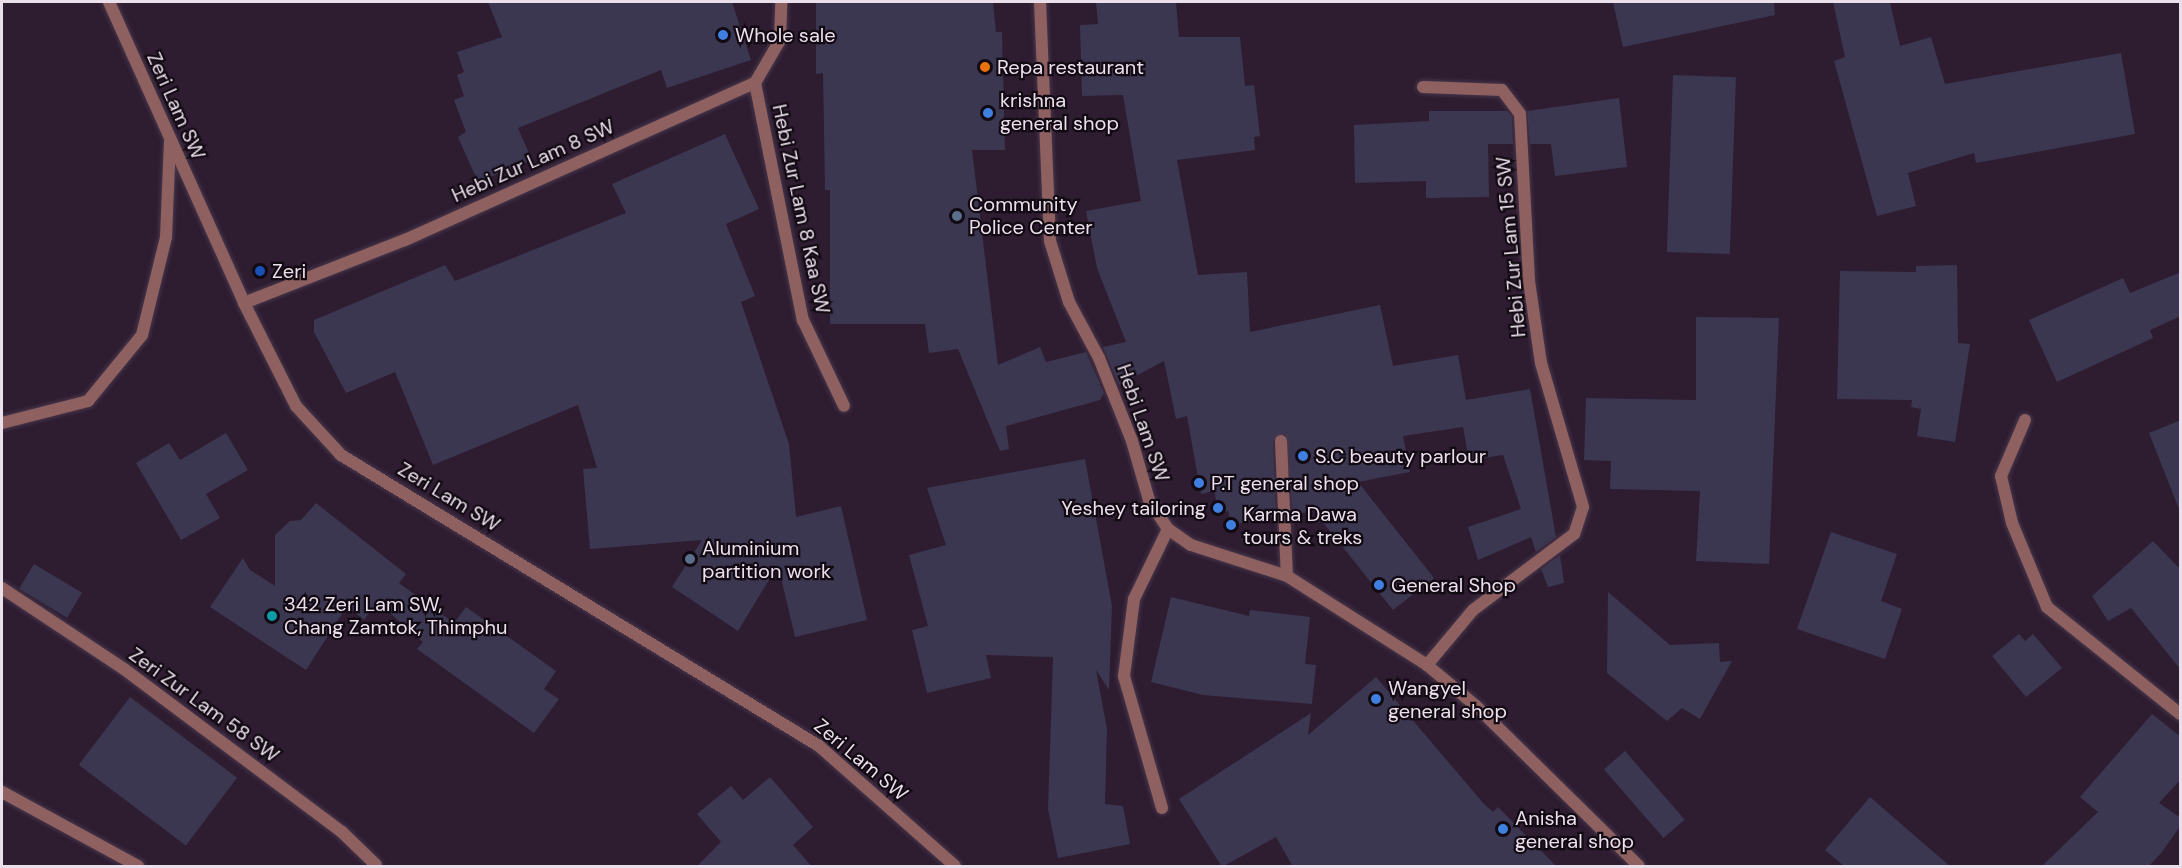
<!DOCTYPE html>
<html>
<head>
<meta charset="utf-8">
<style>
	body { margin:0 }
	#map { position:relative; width:2182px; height:868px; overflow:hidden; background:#2e1c31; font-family:"DM Sans",sans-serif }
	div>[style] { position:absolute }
	.building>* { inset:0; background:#3b3751; transform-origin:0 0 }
	.roads { filter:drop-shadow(0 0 2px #48374b) drop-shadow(0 0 2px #48374b) }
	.service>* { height:12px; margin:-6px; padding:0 6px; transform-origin:6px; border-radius:6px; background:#8e6160 }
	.minor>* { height:12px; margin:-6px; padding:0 6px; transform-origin:6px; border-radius:6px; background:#8e6160 }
	.tertiary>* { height:12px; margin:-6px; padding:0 6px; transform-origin:6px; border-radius:6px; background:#8e6160 }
	.dots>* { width:16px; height:16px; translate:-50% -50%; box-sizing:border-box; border:3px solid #120a13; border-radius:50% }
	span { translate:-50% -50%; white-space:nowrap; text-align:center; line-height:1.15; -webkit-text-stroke:4.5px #120a13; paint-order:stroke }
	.poi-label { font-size:20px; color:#ebdfec }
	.left { translate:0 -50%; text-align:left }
	.right { translate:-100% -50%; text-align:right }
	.street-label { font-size:20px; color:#ebdfec }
	.frame { position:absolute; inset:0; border:3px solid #ebdfec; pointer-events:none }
</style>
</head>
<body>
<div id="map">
	<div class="building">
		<div style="clip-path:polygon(488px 2px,732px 2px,751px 60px,667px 88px,661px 70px,518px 128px,532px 160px,478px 182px,458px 137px,466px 132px,454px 100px,464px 96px,457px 75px,464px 72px,457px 52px,502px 37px)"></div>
		<div style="clip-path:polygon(816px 2px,993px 2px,996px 32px,1002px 32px,1005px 150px,972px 150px,998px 365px,1040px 347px,1046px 362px,1086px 352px,1104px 393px,1100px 400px,1006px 426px,1009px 449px,1000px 451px,958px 349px,929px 353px,925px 324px,830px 324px,830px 190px,825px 190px,823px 73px,816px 74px)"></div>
		<div style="clip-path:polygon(1096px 2px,1176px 2px,1179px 37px,1240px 37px,1245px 86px,1254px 85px,1260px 136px,1254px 137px,1255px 150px,1177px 160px,1198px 275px,1247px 272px,1250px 332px,1380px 305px,1393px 366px,1458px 355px,1466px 400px,1530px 389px,1556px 537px,1536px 552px,1531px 537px,1478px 560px,1468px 527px,1521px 509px,1503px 455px,1469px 460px,1463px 427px,1403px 436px,1410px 472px,1358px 482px,1434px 578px,1393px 610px,1314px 511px,1293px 515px,1285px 434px,1273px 441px,1276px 517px,1231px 525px,1228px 511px,1219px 513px,1214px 491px,1201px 494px,1187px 416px,1176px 419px,1164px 361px,1119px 385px,1103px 347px,1126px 342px,1097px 268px,1086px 211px,1141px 201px,1123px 95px,1082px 96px,1080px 25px,1098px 24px)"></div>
		<div style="clip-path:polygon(1613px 2px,1774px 2px,1775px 15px,1623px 47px)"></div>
		<div style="clip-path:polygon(1833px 2px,1890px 2px,1900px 46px,1931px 37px,1945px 84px,2121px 53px,2135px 134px,1976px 163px,1974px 153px,1908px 173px,1916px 206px,1877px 216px,1834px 61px,1845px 57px)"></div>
		<div style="left:1673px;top:75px;width:63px;height:177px;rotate:2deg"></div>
		<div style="clip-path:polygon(1619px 98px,1627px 167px,1555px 176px,1551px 144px,1530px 144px,1527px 111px)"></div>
		<div style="clip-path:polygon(1429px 111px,1507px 111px,1512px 117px,1513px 144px,1488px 144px,1489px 197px,1426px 198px,1426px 181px,1355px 183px,1354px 125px,1429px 121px)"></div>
		<div style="clip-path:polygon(725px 134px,759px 209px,726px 224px,755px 296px,741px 302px,789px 444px,796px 517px,841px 506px,867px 620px,795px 637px,778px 565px,738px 631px,672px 587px,702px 540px,590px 549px,583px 469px,597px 468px,578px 405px,433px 465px,395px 372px,346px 393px,314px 332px,314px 320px,445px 265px,455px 281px,626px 213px,612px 184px)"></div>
		<div style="clip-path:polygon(1957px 265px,1958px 343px,1970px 344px,1955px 442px,1917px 436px,1921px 409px,1911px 407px,1912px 400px,1837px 399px,1840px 271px,1916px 272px,1916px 266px)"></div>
		<div style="clip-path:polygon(2181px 272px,2181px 316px,2150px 330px,2153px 338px,2057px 382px,2029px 320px,2123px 278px,2130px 293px)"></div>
		<div style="clip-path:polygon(1696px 317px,1779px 318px,1769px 564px,1696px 561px,1700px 491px,1610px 489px,1611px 461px,1584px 460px,1586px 398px,1696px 400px)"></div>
		<div style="clip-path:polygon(2181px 420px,2181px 509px,2179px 509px,2149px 433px)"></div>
		<div style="clip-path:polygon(226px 433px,248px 470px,206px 494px,220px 518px,181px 540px,136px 463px,169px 443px,180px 460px)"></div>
		<div style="clip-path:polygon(1085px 459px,1112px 606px,1109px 690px,1096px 670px,1107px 729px,1105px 804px,1123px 806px,1130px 844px,1058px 858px,1048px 809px,1053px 657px,986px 655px,991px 678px,927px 693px,912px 630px,928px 626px,909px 555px,946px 545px,927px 488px)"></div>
		<div style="clip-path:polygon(316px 503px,406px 574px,399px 583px,454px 623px,466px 607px,556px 671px,544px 689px,559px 699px,534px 733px,417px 649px,423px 642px,377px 602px,364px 620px,347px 606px,306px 670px,210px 607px,243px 558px,250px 570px,275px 586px,275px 535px,290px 521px,301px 520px)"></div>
		<div style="clip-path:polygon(1831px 532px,1897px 554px,1881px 601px,1902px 609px,1885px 659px,1797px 629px)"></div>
		<div style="clip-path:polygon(2153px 541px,2181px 570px,2181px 670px,2131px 608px,2108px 621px,2092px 596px)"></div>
		<div style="clip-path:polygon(1560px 555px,1564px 583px,1548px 587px,1541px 569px)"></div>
		<div style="left:34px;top:564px;width:56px;height:29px;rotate:31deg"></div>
		<div style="clip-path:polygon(1608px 592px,1670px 645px,1719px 643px,1720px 662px,1732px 661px,1700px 719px,1682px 708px,1667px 721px,1607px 673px)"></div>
		<div style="clip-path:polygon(1171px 597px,1249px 616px,1250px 610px,1310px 617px,1305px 664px,1316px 665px,1312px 704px,1203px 695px,1151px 682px)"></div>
		<div style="clip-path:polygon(2019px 634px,2025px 641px,2033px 634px,2062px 668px,2026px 697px,1992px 656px)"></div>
		<div style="clip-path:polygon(1376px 677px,1484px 804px,1493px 812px,1498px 807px,1557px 867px,1293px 867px,1276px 837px,1222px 867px,1179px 799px,1311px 713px,1308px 735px)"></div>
		<div style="left:130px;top:697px;width:134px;height:85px;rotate:37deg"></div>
		<div style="clip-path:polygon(2152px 714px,2181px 737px,2181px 779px,2159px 803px,2181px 818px,2181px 825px,2162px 852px,2148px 867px,2041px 867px,2098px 812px,2080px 797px)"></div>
		<div style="left:1625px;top:751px;width:91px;height:28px;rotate:49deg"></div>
		<div style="clip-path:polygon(770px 777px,813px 827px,793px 845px,812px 867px,696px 867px,721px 842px,697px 814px,731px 786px,743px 800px)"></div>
		<div style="clip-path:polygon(1870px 797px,1951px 867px,1845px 867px,1825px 850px)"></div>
	</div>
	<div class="roads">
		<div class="service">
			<div style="left:1281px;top:441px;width:135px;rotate:87.5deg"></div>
			<div style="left:1162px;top:808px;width:137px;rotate:-106.1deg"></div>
			<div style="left:1124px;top:676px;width:78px;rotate:-82.6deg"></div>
			<div style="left:1134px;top:599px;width:78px;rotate:-64.1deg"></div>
		</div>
		<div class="minor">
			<div style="left:755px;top:83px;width:242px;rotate:78.6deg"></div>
			<div style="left:803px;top:320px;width:95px;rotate:64.5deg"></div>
			<div style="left:1423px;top:87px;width:79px;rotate:2.2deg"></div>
			<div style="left:1502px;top:90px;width:30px;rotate:53deg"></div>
			<div style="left:1520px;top:114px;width:167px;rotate:86.9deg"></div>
			<div style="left:1529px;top:281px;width:83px;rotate:81.7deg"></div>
			<div style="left:1541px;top:363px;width:150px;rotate:73.7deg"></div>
			<div style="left:1583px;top:507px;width:28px;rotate:108deg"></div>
			<div style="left:1574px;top:534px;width:126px;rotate:143deg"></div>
			<div style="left:1473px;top:610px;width:72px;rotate:129.9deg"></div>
			<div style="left:244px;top:303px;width:173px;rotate:-21.4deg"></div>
			<div style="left:405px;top:240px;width:384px;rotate:-24.2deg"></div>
			<div style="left:755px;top:83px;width:50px;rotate:-59.8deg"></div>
			<div style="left:780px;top:40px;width:38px;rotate:-88deg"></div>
			<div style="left:2025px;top:420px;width:61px;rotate:113.2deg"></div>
			<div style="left:2001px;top:476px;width:48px;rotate:76.8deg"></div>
			<div style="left:2012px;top:523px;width:91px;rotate:67.4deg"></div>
			<div style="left:2047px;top:607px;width:171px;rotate:38.8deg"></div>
			<div style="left:2px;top:423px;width:89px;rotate:-14.3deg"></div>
			<div style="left:88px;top:401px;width:85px;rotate:-50.7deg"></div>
			<div style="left:142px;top:335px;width:101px;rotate:-76.2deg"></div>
			<div style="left:166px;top:237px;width:95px;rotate:-87.6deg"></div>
			<div style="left:2px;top:588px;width:146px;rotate:33.6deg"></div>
			<div style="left:124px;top:669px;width:272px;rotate:36.8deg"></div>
			<div style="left:342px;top:832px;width:47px;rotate:44.1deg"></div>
			<div style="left:2px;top:792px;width:155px;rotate:28.6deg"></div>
		</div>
		<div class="tertiary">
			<div style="left:109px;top:2px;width:330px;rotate:65.8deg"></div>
			<div style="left:244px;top:303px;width:115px;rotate:63.2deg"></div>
			<div style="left:296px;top:406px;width:67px;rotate:47.4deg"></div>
			<div style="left:341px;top:455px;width:560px;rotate:31.33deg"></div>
			<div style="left:819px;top:746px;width:181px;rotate:41.4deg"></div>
			<div style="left:1040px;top:2px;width:239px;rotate:87.6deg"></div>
			<div style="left:1050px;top:241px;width:64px;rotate:72.7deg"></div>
			<div style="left:1069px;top:302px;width:64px;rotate:61.8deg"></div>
			<div style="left:1099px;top:358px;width:89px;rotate:68.3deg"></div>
			<div style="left:1132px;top:441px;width:61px;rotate:73.9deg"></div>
			<div style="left:1149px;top:500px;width:35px;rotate:57deg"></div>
			<div style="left:1168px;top:529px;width:28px;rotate:35deg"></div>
			<div style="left:1191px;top:545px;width:101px;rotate:17.9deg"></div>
			<div style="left:1287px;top:576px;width:166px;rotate:32.4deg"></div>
			<div style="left:1427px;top:665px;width:64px;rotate:39.9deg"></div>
			<div style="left:1476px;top:706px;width:228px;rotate:44.5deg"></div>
		</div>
	</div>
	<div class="dots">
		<div style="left:723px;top:35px;background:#3f7fe0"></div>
		<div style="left:985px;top:67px;background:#e8710a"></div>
		<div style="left:988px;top:113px;background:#3f7fe0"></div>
		<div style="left:957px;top:216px;background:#5c6f8a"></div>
		<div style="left:260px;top:271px;background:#1a4fb4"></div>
		<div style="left:1303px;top:456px;background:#3f7fe0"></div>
		<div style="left:1199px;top:483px;background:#3f7fe0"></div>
		<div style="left:1218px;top:508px;background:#3f7fe0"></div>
		<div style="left:1231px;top:525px;background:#3f7fe0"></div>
		<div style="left:690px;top:559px;background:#5c6f8a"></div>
		<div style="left:1379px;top:585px;background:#3f7fe0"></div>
		<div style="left:272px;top:616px;background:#0f9aa8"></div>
		<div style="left:1376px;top:699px;background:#3f7fe0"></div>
		<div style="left:1503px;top:829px;background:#3f7fe0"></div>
	</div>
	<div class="poi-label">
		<span class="left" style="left:735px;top:35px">Whole sale</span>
		<span class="left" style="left:997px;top:67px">Repa restaurant</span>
		<span class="left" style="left:1000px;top:112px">krishna<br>general shop</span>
		<span class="left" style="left:969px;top:216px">Community<br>Police Center</span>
		<span class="left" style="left:272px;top:271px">Zeri</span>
		<span class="left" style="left:1315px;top:456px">S.C beauty parlour</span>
		<span class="left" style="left:1211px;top:483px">P.T general shop</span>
		<span class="right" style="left:1206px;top:508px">Yeshey tailoring</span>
		<span class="left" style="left:1243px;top:526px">Karma Dawa<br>tours &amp; treks</span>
		<span class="left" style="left:702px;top:560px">Aluminium<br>partition work</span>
		<span class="left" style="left:1391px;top:585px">General Shop</span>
		<span class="left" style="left:284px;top:616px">342 Zeri Lam SW,<br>Chang Zamtok, Thimphu</span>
		<span class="left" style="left:1388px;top:700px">Wangyel<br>general shop</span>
		<span class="left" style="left:1515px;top:830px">Anisha<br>general shop</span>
	</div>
	<div class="street-label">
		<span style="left:176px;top:106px;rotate:66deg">Zeri Lam SW</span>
		<span style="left:533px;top:161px;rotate:-24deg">Hebi Zur Lam 8 SW</span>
		<span style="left:801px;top:209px;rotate:78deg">Hebi Zur Lam 8 Kaa SW</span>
		<span style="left:1511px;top:247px;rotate:-95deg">Hebi Zur Lam 15 SW</span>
		<span style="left:1143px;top:423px;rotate:71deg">Hebi Lam SW</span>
		<span style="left:449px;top:497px;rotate:31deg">Zeri Lam SW</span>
		<span style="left:204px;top:705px;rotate:36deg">Zeri Zur Lam 58 SW</span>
		<span style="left:861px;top:760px;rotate:40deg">Zeri Lam SW</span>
	</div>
	<div class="frame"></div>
</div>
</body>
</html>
